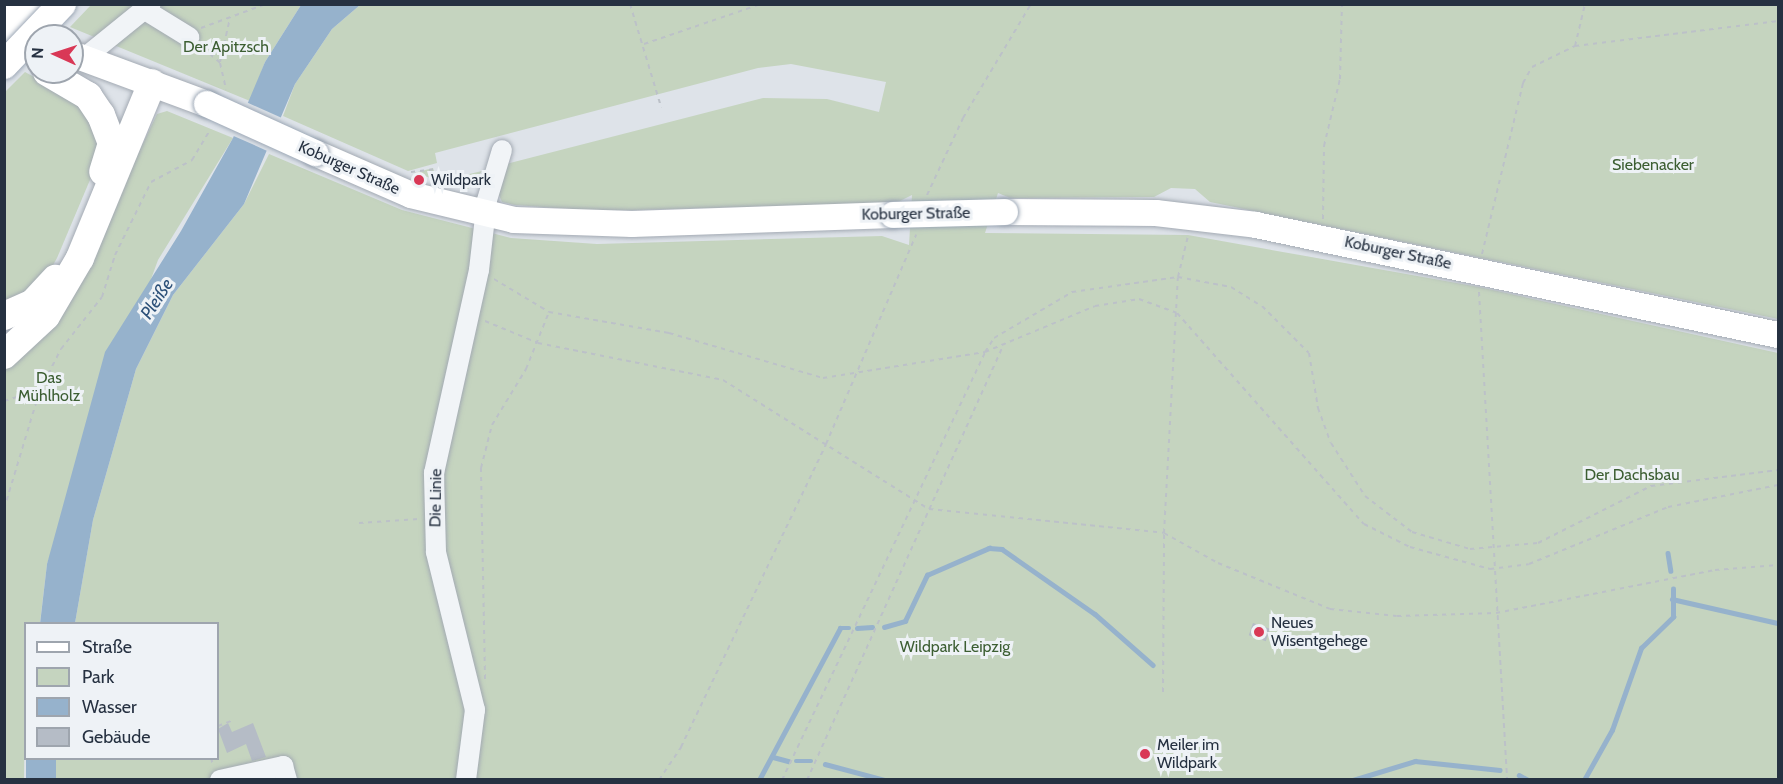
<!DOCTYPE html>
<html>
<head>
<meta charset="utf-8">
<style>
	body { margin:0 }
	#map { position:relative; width:1783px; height:784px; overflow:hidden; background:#dee3e9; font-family:Cabin,sans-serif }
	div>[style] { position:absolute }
	.green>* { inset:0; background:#c5d4bf }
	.water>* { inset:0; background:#96b2cc; transform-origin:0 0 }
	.pier>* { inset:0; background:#dee3e9; transform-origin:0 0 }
	.stream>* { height:4.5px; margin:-2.25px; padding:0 2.25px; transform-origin:2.25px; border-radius:2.25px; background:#96b2cc }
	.building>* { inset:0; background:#b5bcc6; transform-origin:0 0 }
	.path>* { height:2px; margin-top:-1px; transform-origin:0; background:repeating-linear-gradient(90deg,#bcc1c8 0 4.5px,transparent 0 9px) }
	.roads { filter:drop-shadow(0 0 2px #a3aab3) drop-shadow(0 0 2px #a3aab3) }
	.minor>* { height:20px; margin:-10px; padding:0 10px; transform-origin:10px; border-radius:10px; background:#f1f4f7 }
	.major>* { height:26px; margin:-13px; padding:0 13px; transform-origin:13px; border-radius:13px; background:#fff }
	.highway>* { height:28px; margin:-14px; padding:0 14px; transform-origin:14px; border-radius:14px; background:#fff }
	.bridges { filter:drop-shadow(0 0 2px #9da8b6) drop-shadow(0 0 2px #9da8b6) }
	.major-bridge>* { height:26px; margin:-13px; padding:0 13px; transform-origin:13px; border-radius:13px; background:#fff }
	.highway-bridge>* { height:28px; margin:-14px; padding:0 14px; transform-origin:14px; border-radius:14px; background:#fff }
	.dots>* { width:16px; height:16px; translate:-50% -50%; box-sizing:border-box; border:3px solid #eef2f6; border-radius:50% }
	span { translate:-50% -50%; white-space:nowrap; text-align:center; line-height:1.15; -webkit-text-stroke:6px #eef2f6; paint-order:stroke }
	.park-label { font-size:16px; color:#3c5e32 }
	.street-label { font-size:16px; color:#263141 }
	.poi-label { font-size:16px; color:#263141 }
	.left { translate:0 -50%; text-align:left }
	.water-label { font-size:18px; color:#2d5179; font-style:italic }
	.frame { position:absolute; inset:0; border:6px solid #263141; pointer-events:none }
	.legend { position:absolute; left:24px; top:622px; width:195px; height:138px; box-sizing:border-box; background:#eef2f6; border:2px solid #9ea5ae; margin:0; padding:8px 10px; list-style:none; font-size:18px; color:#263141 }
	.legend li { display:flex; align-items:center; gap:12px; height:30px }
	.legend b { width:30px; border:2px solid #9ea5ae }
	.north { position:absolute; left:24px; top:24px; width:60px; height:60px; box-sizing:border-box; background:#eef2f6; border:2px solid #9ea5ae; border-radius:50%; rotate:273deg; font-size:16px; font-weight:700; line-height:24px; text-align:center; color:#263141 }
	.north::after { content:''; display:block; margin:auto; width:21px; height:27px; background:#d93856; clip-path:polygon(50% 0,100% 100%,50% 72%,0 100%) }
</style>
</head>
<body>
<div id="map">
	<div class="green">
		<div style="clip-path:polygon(91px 5px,301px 5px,265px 62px,250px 101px,70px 27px)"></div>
		<div style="clip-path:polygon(360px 5px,1778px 5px,1778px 319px,1210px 202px,1195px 189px,1171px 188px,1154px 197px,1010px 198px,998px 193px,985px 233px,1188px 235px,1479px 287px,1778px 353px,1778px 779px,54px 780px,56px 759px,218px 758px,218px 624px,75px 623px,93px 520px,136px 369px,173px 295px,244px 204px,269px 154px,402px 210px,511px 238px,597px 244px,882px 236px,909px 245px,912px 195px,896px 203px,598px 211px,515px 205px,502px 202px,498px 193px,506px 164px,763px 98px,827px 99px,879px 112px,886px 82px,791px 64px,758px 68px,435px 153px,437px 163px,408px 171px,283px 116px,295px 84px,332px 29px)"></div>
		<div style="clip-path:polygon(25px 72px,81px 103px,98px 136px,95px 168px,57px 258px,47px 276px,4px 308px,4px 93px)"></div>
		<div style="clip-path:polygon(167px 111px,233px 138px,158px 260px,47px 564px,40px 623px,26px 624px,24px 779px,5px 780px,5px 365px,75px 286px,157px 114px)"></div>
		<div style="clip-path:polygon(433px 168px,435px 174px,446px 171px,448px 179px,482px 171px,468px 189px,414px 173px)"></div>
	</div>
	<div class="water">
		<div style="clip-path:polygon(301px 5px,360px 5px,332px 29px,295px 84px,244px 204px,173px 295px,136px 369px,93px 520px,75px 623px,40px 624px,47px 564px,105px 352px,181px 231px,233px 138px,265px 62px)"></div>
		<div style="left:26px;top:759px;width:30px;height:20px"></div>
	</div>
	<div class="pier">
		<div style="left:246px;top:102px;width:43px;height:36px;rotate:24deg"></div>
	</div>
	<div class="stream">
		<div style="left:1668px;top:553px;width:18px;rotate:81deg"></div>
		<div style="left:1672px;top:599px;width:109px;rotate:12.8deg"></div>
		<div style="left:884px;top:627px;width:22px;rotate:-16deg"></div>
		<div style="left:905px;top:621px;width:51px;rotate:-64.4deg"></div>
		<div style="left:927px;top:575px;width:68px;rotate:-23.5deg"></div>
		<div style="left:989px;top:548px;width:13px;rotate:4deg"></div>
		<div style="left:1002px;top:549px;width:113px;rotate:35deg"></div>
		<div style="left:1095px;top:614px;width:77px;rotate:41.3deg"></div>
		<div style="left:857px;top:628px;width:15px;rotate:-4deg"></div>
		<div style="left:773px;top:757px;width:16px;rotate:15deg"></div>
		<div style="left:796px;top:761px;width:15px"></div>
		<div style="left:825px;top:764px;width:62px;rotate:14.9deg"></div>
		<div style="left:1519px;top:775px;width:10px;rotate:29deg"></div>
		<div style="left:759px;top:780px;width:172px;rotate:-61.9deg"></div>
		<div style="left:840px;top:628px;width:9px"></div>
		<div style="left:1353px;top:780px;width:65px;rotate:-17deg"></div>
		<div style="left:1415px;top:761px;width:85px;rotate:6deg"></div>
		<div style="left:1584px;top:780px;width:57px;rotate:-60.8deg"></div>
		<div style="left:1612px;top:730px;width:87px;rotate:-70.5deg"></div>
		<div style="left:1641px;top:648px;width:45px;rotate:-44.1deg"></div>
		<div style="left:1673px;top:617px;width:28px;rotate:-90deg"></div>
	</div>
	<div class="building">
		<div style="left:1253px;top:623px;width:18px;height:13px;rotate:19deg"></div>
		<div style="clip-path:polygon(228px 723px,232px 732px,253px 723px,266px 757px,252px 761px,246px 744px,227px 753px,218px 729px)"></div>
	</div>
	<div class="path">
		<div style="left:630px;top:4px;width:108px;rotate:73.2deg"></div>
		<div style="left:201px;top:28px;width:69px;rotate:-20.3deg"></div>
		<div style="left:644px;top:44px;width:124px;rotate:-18.9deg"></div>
		<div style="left:1575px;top:46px;width:43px;rotate:-76.6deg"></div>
		<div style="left:203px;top:48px;width:23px;rotate:41deg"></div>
		<div style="left:220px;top:63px;width:27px;rotate:77deg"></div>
		<div style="left:220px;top:62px;width:45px;rotate:-77.2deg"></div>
		<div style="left:411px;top:172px;width:25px;rotate:-7deg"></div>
		<div style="left:927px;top:195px;width:85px;rotate:-64.9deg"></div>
		<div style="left:963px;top:118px;width:133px;rotate:-59.2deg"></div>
		<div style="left:1323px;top:219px;width:73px;rotate:-89.2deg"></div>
		<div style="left:1324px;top:146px;width:69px;rotate:-76.6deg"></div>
		<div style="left:1340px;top:79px;width:75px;rotate:-88.5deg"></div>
		<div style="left:1482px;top:254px;width:176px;rotate:-76.5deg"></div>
		<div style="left:1523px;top:83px;width:18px;rotate:-61deg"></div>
		<div style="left:1532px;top:67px;width:48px;rotate:-26deg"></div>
		<div style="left:1575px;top:46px;width:205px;rotate:-7deg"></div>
		<div style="left:494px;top:279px;width:64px;rotate:31deg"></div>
		<div style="left:549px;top:312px;width:122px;rotate:9.9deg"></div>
		<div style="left:669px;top:333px;width:160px;rotate:16.3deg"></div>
		<div style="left:823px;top:378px;width:164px;rotate:-9.1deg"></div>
		<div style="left:985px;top:352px;width:119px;rotate:-22.7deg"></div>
		<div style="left:1095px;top:306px;width:45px;rotate:-9deg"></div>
		<div style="left:1139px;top:299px;width:40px;rotate:20.2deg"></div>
		<div style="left:1177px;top:313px;width:282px;rotate:48.5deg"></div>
		<div style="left:1364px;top:524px;width:51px;rotate:26.6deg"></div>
		<div style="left:1410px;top:547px;width:83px;rotate:15.4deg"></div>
		<div style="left:1490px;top:569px;width:39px;rotate:-7deg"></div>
		<div style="left:1529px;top:564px;width:150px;rotate:-22.3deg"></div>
		<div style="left:1668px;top:507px;width:112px;rotate:-11.3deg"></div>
		<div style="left:1479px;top:292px;width:489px;rotate:86.7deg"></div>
		<div style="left:485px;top:321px;width:57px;rotate:22.5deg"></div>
		<div style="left:538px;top:343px;width:189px;rotate:11.3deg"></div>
		<div style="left:723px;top:380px;width:243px;rotate:32.1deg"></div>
		<div style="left:929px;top:509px;width:236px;rotate:5.8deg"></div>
		<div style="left:1164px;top:533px;width:62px;rotate:29.1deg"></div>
		<div style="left:1218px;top:563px;width:121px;rotate:22.3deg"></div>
		<div style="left:1330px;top:609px;width:67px;rotate:6deg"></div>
		<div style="left:1397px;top:616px;width:99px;rotate:-1.7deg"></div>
		<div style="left:1496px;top:613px;width:223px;rotate:-11.1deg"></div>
		<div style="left:1715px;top:570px;width:63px;rotate:-4.5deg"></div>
		<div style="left:4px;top:401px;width:38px;rotate:-17deg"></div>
		<div style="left:4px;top:509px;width:124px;rotate:-73.2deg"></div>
		<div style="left:40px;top:390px;width:46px;rotate:-62.9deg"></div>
		<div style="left:61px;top:349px;width:66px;rotate:-51.7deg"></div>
		<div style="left:102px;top:297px;width:44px;rotate:-72.8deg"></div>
		<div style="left:115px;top:255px;width:81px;rotate:-63.7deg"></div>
		<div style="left:151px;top:182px;width:47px;rotate:-28.2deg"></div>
		<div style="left:192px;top:160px;width:35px;rotate:-59deg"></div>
		<div style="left:359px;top:523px;width:60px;rotate:-3.8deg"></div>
		<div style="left:485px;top:679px;width:211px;rotate:-91.1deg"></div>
		<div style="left:481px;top:468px;width:44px;rotate:-75.7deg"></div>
		<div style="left:492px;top:425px;width:66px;rotate:-58.7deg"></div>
		<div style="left:526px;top:369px;width:61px;rotate:-68deg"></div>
		<div style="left:1163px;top:692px;width:159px;rotate:-89.6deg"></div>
		<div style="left:1164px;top:533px;width:256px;rotate:-86.9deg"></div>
		<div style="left:1178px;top:277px;width:42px;rotate:-76.3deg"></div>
		<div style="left:218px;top:726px;width:17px;rotate:-21deg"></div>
		<div style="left:211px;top:758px;width:7px;rotate:74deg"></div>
		<div style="left:659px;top:780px;width:40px;rotate:-56deg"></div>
		<div style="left:681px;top:747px;width:336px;rotate:-64.4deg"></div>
		<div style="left:826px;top:444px;width:228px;rotate:-66.7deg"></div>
		<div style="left:782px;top:780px;width:474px;rotate:-64.6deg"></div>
		<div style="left:985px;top:352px;width:17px;rotate:-57deg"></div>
		<div style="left:994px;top:338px;width:91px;rotate:-30.5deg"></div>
		<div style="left:1072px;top:292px;width:107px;rotate:-8.1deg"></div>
		<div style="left:1178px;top:277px;width:54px;rotate:10.7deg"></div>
		<div style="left:1231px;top:287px;width:36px;rotate:32deg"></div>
		<div style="left:1262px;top:306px;width:66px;rotate:45deg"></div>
		<div style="left:1309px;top:353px;width:56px;rotate:80.7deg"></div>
		<div style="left:1318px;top:408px;width:37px;rotate:70deg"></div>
		<div style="left:1331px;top:443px;width:63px;rotate:57.3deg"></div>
		<div style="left:1365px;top:496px;width:59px;rotate:37.5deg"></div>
		<div style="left:1412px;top:532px;width:60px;rotate:16.3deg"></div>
		<div style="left:1470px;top:549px;width:68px;rotate:-5deg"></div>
		<div style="left:1538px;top:543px;width:127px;rotate:-26.8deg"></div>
		<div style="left:1651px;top:486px;width:128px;rotate:-7.2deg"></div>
		<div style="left:807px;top:780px;width:477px;rotate:-65.7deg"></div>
	</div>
	<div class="roads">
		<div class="minor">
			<div style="left:145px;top:10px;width:52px;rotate:31.5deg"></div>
			<div style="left:83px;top:59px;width:87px;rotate:-39deg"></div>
			<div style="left:220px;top:780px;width:65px;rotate:-12.5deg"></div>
			<div style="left:283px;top:766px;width:15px;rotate:74deg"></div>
			<div style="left:466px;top:780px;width:71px;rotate:-82.7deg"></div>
			<div style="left:475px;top:710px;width:163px;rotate:-103.9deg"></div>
			<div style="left:436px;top:552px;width:79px;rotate:-91.5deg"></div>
			<div style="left:434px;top:473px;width:208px;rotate:-77.5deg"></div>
			<div style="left:479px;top:270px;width:70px;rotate:-83.5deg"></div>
			<div style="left:487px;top:200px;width:52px;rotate:-73.3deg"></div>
		</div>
		<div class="major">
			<div style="left:72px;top:54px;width:144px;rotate:20.3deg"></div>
			<div style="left:315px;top:153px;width:105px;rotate:23.6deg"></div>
			<div style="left:411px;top:195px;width:106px;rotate:13.6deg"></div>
			<div style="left:514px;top:220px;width:118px;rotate:1.9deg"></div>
			<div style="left:632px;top:224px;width:261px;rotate:-2deg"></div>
			<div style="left:1005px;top:212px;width:151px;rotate:0.4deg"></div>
			<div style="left:1156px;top:213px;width:101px;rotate:6.8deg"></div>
			<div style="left:1256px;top:225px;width:533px;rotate:11.9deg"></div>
		</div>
		<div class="highway">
			<div style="left:4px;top:27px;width:32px;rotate:-46deg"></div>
			<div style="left:47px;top:72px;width:48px;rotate:30.3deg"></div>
			<div style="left:88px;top:96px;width:23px;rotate:56deg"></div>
			<div style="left:101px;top:115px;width:30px;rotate:69deg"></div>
			<div style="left:112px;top:143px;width:30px;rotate:107deg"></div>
			<div style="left:4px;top:316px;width:32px;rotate:-24deg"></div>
			<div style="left:33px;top:303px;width:33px;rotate:-47deg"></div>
			<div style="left:4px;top:355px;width:57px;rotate:-42.9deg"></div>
			<div style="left:46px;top:316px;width:67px;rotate:-59.6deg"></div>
			<div style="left:80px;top:258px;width:189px;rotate:-67.6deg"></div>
		</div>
	</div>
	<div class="bridges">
		<div class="major-bridge">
			<div style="left:207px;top:104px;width:119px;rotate:24.4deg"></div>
			<div style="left:893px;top:215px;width:112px;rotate:-1.5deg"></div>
		</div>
		<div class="highway-bridge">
			<div style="left:4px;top:65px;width:84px;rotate:-46.4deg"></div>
		</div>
	</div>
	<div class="dots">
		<div style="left:419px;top:180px;background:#d93856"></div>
		<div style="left:1259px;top:632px;background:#d93856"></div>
		<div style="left:1145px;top:754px;background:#d93856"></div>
	</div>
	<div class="park-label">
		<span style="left:226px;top:47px">Der Apitzsch</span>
		<span style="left:1653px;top:165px">Siebenacker</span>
		<span style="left:49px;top:387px">Das<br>Mühlholz</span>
		<span style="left:1632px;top:475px">Der Dachsbau</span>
		<span style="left:955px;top:647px">Wildpark Leipzig</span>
	</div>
	<div class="street-label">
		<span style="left:349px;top:168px;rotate:24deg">Koburger Straße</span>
		<span style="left:916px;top:214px;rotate:-1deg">Koburger Straße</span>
		<span style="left:1398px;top:253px;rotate:12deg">Koburger Straße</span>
		<span style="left:436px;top:498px;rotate:-89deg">Die Linie</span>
	</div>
	<div class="poi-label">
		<span class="left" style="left:431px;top:180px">Wildpark</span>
		<span class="left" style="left:1271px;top:632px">Neues<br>Wisentgehege</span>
		<span class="left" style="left:1157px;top:754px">Meiler im<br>Wildpark</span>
	</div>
	<div class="water-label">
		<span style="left:157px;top:299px;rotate:-57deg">Pleiße</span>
	</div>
	<div class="frame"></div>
	<ul class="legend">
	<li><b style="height:8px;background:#fff"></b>Straße</li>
	<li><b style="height:16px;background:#c5d4bf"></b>Park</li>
	<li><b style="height:16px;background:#96b2cc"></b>Wasser</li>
	<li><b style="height:16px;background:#b5bcc6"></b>Gebäude</li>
	</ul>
	<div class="north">N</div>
</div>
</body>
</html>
